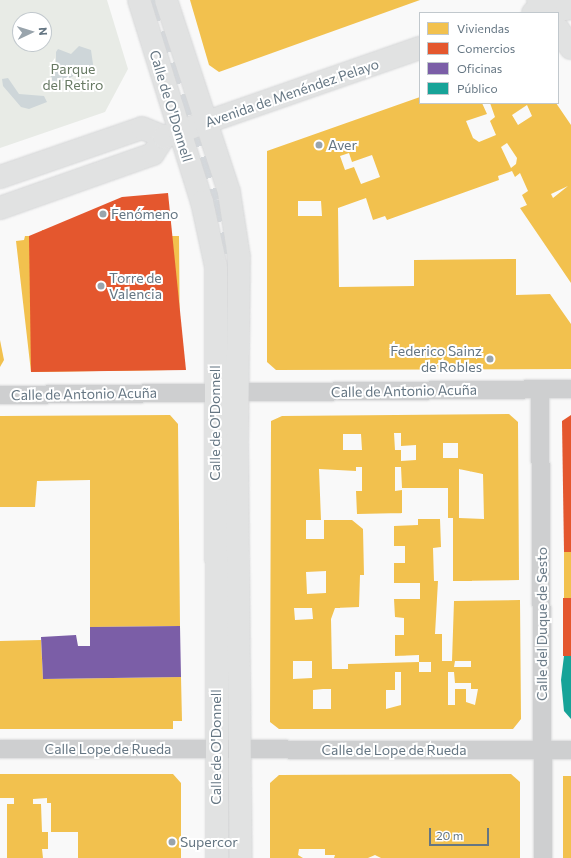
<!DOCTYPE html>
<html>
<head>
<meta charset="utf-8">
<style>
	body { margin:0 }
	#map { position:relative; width:571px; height:858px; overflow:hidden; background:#f9f9f9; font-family:Commissioner,sans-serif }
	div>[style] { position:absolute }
	.green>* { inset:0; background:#e8ebe6 }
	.water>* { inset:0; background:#ced6d9 }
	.homes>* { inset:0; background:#f2c14e; transform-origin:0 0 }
	.shops>* { inset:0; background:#e4572e; transform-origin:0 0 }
	.offices>* { inset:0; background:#7b5ea7 }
	.public>* { inset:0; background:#17a398 }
	.primary-tunnel>* { height:22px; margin-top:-11px; transform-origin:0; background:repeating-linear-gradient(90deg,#d4d8dc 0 22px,transparent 0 33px) }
	.roads { filter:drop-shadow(0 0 1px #d5d6d7) drop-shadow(0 0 1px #d5d6d7) }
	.street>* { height:18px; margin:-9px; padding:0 9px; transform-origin:9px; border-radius:9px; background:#cecfd0 }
	.secondary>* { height:22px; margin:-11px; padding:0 11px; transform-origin:11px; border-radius:11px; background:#e1e2e2 }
	.primary>* { height:22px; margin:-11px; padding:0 11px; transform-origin:11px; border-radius:11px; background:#e1e2e2 }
	.dots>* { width:11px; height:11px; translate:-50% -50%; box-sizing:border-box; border:2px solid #fff; border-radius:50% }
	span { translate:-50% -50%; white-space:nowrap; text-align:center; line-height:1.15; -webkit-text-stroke:4px #fff; paint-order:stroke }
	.park-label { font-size:14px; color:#687a64 }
	.street-label { font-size:14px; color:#657683 }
	.poi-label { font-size:14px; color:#657683 }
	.left { translate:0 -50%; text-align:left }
	.right { translate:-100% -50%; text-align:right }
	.legend { position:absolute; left:419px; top:12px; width:140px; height:92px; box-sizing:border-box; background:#fff; border:1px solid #c1c8cd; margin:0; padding:5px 7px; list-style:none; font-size:12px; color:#657683 }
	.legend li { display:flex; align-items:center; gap:8px; height:20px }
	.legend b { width:20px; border:1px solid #c1c8cd }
	.north { position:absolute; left:12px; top:12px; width:40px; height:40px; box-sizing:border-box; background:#fff; border:1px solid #c1c8cd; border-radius:50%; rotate:86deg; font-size:11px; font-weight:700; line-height:16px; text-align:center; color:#657683 }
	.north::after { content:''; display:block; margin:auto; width:14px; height:18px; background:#99a4ac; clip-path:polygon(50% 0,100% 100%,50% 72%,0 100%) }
	.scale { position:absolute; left:429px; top:828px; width:60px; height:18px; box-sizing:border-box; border:2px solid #657683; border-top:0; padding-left:5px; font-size:12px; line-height:14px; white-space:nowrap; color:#657683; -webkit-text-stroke:3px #fff; paint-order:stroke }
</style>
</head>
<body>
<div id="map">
	<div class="green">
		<div style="clip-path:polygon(evenodd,0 0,107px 0,128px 69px,105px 112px,0 148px,0 0,20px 20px,44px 20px,44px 44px,20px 44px,20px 20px)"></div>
	</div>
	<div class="water">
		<div style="clip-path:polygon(79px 46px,91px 50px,94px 71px,83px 71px,54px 86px,50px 73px,56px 64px,56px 52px,58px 49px,71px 54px)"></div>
		<div style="clip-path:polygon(8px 78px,19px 94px,44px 96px,47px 102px,29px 109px,21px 107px,3px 86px,2px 79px)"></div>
	</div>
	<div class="homes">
		<div style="clip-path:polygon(190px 0,420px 0,219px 72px,209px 65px)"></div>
		<div style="clip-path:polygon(evenodd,420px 97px,420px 103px,482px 103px,487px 114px,466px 121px,473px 138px,479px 142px,496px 135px,490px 121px,495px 117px,490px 103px,556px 103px,571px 125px,571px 283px,520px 208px,527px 205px,522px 195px,528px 191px,520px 173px,515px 177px,512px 171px,498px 176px,499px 180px,387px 220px,385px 216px,373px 220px,366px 198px,338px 208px,339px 287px,414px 286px,414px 260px,516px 259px,516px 295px,550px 294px,571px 324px,571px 369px,276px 370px,267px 362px,267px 151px,420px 97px,527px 105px,532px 116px,518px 125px,512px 115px,527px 105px,420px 97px,507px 143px,517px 158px,516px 164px,511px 168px,501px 147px,507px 143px,420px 97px,349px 153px,352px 162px,372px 155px,380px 177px,361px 184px,354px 167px,345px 170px,340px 156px,349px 153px,420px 97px,568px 186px,553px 198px,551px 194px,568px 186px,420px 97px,298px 201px,321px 201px,322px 216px,298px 216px,298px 201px)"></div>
		<div style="clip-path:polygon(evenodd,126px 203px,169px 204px,169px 236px,179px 236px,180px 360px,169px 359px,169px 370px,31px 372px,16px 241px,24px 240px,25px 236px,43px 236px,42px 230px,76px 230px,77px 219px,100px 219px,99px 212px,126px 211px,126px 203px,128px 315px,129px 349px,92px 350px,92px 316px,128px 315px)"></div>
		<div style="clip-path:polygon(0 340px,4px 360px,0 367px)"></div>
		<div style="clip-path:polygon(evenodd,509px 414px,518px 422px,519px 580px,453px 581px,453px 518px,448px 518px,448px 488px,402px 488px,401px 467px,395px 467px,395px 491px,402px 490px,402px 513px,357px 514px,356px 491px,362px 491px,362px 467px,356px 467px,356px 471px,319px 469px,321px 520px,306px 520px,306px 539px,324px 539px,324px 520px,352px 520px,363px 529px,364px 575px,360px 575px,359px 607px,335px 608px,331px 619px,332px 669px,348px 669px,348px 664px,419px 662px,419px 672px,431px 672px,431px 662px,419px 662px,419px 655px,395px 656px,395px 635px,404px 635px,404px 618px,395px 617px,394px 599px,420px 599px,420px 583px,394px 583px,394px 563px,405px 563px,405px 546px,394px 546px,394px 526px,418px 525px,418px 519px,440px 519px,441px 547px,433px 548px,434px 581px,438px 581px,435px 634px,442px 634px,442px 661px,452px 661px,454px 601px,520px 600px,521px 719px,513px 729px,279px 729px,270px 722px,271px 421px,282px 416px,509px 414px,394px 433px,401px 433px,401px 446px,416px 445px,416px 460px,401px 461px,401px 450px,395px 450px,394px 433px,509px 414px,343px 434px,361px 434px,362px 450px,343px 450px,343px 434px,509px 414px,443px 443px,458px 443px,458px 458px,443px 458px,443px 443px,509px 414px,459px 469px,483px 474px,484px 519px,459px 518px,459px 469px,509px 414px,326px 571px,326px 593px,307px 594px,306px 572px,326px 571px,509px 414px,294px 608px,312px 608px,313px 619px,295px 620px,294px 608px,509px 414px,293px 661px,312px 661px,312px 678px,293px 679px,293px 661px,509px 414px,455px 661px,471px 661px,471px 667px,454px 667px,455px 661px,509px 414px,395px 672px,401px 672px,401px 705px,386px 709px,386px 690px,395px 690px,395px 672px,509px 414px,448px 672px,454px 672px,455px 683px,471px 683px,471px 689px,478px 689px,475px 705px,466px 702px,466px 689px,455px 689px,455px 705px,448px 705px,448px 672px,509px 414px,323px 689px,331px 689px,331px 709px,313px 709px,313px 690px,323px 689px)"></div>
		<div style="clip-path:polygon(170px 415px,178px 424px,180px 626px,90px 627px,90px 480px,37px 481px,35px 507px,0 507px,0 416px)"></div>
		<div style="left:564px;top:552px;width:7px;height:46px"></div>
		<div style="clip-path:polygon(41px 640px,43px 679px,181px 677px,182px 721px,173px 721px,173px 729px,0 729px,0 641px)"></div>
		<div style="clip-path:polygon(0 774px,173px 774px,181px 783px,181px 858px,78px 858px,78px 832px,51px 832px,51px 803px,47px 803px,47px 798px,33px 799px,33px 804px,41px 804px,42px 832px,48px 832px,48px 849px,42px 849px,43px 858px,7px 858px,7px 804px,14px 804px,14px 798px,0 798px)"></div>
		<div style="clip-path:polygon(511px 774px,520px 782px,520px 858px,381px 858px,375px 855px,368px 858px,334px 858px,335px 855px,325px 855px,325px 849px,299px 849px,298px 855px,303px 858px,270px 858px,270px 783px,279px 775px)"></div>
		<div style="left:571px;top:776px;width:82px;height:8px;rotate:90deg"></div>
	</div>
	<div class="shops">
		<div style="clip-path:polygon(168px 193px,186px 370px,31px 372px,29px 236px,122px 197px)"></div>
		<div style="clip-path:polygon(571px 415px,571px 552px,564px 552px,562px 421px)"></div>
		<div style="left:563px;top:598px;width:8px;height:58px"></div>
	</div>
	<div class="offices">
		<div style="clip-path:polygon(180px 626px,181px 677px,43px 679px,41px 637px,76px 635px,78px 646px,90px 646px,90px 627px)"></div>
	</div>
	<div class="public">
		<div style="clip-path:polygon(564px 656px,571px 656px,571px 719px,564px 711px,561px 680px)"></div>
	</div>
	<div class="primary-tunnel">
		<div style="left:152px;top:0;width:210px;rotate:72.3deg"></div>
		<div style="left:216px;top:200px;width:64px;rotate:82.8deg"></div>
	</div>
	<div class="roads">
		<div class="street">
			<div style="left:540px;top:389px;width:469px;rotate:89.6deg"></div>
			<div style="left:0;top:395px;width:571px;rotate:-0.6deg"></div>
			<div style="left:0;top:749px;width:571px;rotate:0.1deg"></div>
		</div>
		<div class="secondary">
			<div style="left:533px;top:13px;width:38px;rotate:-7deg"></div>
			<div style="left:0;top:177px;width:150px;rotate:-19deg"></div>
			<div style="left:142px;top:128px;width:24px;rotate:22deg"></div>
			<div style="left:0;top:208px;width:162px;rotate:-19.4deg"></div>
			<div style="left:153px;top:154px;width:20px;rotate:-57deg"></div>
			<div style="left:164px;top:137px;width:271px;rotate:-19.2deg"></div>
		</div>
		<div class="primary">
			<div style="left:139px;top:0;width:212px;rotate:72.7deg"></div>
			<div style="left:202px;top:202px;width:66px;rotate:77.8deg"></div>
			<div style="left:216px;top:267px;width:591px;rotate:89.9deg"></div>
			<div style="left:166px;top:0;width:202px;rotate:71.8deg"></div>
			<div style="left:229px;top:192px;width:66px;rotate:81.3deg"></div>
			<div style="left:239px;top:257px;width:182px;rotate:90.6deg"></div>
			<div style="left:237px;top:439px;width:419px;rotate:89.5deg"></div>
			<div style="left:538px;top:0;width:16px;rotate:55deg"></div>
			<div style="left:558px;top:29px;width:23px;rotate:56deg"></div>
		</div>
	</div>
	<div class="dots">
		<div style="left:319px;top:145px;background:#99a4ac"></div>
		<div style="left:103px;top:214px;background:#99a4ac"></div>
		<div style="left:101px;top:286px;background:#99a4ac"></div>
		<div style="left:490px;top:359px;background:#99a4ac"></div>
		<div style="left:172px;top:842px;background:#99a4ac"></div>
	</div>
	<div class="park-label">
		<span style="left:73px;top:77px">Parque<br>del Retiro</span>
	</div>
	<div class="street-label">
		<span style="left:292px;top:93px;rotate:-19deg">Avenida de Menéndez Pelayo</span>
		<span style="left:171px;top:106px;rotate:73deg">Calle de O'Donnell</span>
		<span style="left:404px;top:391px;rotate:-1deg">Calle de Antonio Acuña</span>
		<span style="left:84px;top:394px;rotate:-1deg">Calle de Antonio Acuña</span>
		<span style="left:215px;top:423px;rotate:-90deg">Calle de O'Donnell</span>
		<span style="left:542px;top:624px;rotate:-90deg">Calle del Duque de Sesto</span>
		<span style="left:216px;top:747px;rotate:-90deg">Calle de O'Donnell</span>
		<span style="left:108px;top:749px">Calle Lope de Rueda</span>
		<span style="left:394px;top:750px">Calle de Lope de Rueda</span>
	</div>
	<div class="poi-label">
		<span class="left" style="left:328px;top:145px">Aver</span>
		<span class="left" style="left:111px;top:214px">Fenómeno</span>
		<span class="left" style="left:109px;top:286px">Torre de<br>Valencia</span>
		<span class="right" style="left:482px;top:359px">Federico Sainz<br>de Robles</span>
		<span class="left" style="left:180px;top:842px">Supercor</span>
	</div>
	<ul class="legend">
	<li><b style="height:11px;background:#f2c14e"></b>Viviendas</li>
	<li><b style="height:11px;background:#e4572e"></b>Comercios</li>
	<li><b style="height:11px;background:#7b5ea7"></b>Oficinas</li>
	<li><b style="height:11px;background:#17a398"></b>Público</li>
	</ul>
	<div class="north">N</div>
	<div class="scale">20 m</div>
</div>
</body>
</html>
